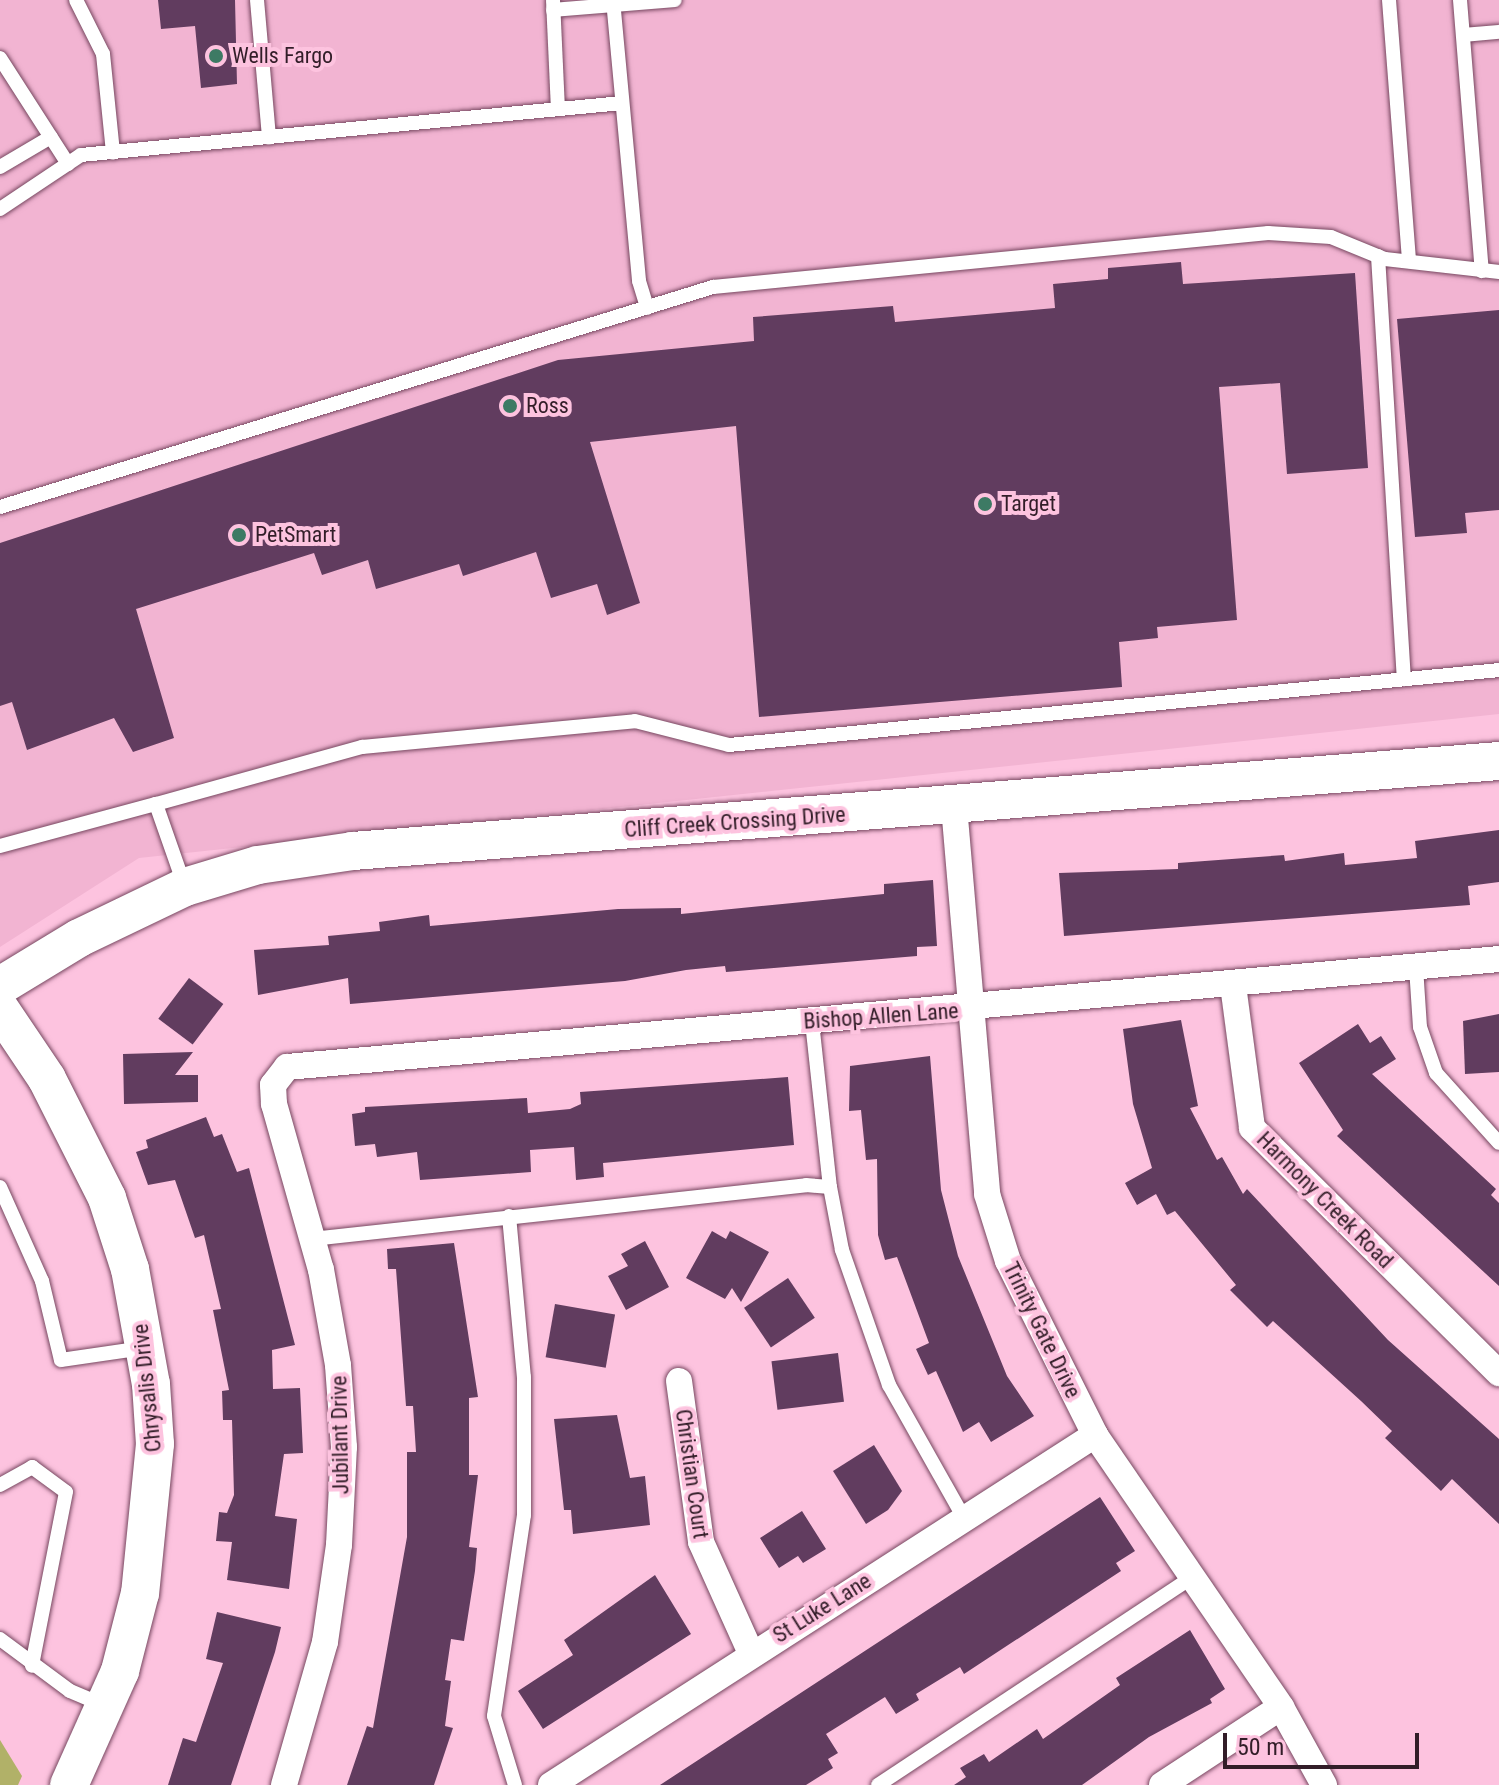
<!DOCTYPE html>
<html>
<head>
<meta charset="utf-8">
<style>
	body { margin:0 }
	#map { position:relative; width:1499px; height:1785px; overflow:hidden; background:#fdc3df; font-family:"Roboto Condensed",sans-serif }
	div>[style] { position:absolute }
	.built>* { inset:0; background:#f2b4d2 }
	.green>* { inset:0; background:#b1b168 }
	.building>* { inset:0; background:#613c5f; transform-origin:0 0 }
	.roads { filter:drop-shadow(0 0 2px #774760) drop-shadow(0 0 2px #774760) }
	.lane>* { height:14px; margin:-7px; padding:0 7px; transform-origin:7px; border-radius:7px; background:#fff }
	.street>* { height:26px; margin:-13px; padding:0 13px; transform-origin:13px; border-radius:13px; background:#fff }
	.secondary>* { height:38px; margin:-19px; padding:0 19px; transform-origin:19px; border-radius:19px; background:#fff }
	.dots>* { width:22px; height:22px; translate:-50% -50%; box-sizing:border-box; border:4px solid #fdc3df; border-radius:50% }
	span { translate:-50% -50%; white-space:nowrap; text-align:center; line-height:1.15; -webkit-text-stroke:8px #fdc3df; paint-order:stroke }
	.poi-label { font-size:22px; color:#321d28 }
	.left { translate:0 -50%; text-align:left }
	.street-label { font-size:22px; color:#321d28 }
	.scale { position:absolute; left:1223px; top:1733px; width:196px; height:36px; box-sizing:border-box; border:4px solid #321d28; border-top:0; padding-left:10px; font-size:24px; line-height:28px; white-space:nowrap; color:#321d28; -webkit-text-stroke:6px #fdc3df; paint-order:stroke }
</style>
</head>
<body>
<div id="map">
	<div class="built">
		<div style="clip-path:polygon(0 0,1499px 0,1499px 714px,139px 858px,0 947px)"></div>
	</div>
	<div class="green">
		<div style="clip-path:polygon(0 1740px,22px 1776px,18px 1785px,0 1785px)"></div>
	</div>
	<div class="building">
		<div style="clip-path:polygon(158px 0,235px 0,237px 84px,201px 88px,195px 26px,161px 29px)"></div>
		<div style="clip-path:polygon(1181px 262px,1183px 284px,1355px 273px,1368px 468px,1287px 474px,1280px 383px,1219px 387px,1237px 620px,1157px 627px,1158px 638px,1119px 642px,1122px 687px,759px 717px,736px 426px,590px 442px,640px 603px,607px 615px,597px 584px,551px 598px,536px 552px,463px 576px,459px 564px,376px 589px,368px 560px,322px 575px,314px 553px,136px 609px,174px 738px,133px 752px,114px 718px,27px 750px,12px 702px,0 706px,0 543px,558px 360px,754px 341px,753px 317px,893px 306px,895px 322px,1055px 308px,1053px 284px,1108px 279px,1108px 268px)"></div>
		<div style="clip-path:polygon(1499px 310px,1499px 510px,1465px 513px,1467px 533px,1415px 537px,1397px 319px)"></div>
		<div style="clip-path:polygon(1499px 830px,1499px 882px,1468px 886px,1470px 905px,1064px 936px,1059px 873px,1178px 869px,1178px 863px,1284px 855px,1285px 861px,1344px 853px,1345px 865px,1417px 858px,1415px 841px)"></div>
		<div style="clip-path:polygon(933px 880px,937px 946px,917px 947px,917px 956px,726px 972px,725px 966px,686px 970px,625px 981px,350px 1004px,348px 978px,258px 995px,254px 950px,329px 945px,328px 936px,380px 931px,379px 922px,429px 915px,430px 926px,618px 909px,681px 908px,681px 914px,884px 894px,884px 884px)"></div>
		<div style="left:189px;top:978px;width:43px;height:51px;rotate:37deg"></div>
		<div style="clip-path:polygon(1499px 1014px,1499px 1072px,1465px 1074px,1463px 1021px)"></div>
		<div style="clip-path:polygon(1181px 1020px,1198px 1106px,1190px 1108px,1217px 1160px,1222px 1157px,1243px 1194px,1247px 1189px,1388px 1340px,1499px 1439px,1499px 1524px,1452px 1479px,1441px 1491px,1385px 1438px,1392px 1431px,1361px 1401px,1273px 1321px,1267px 1327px,1230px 1290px,1236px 1285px,1175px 1211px,1167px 1215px,1156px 1194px,1137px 1205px,1125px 1183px,1152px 1168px,1133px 1104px,1123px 1029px)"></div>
		<div style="clip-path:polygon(1358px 1024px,1370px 1043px,1381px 1036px,1396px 1059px,1372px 1074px,1496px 1189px,1491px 1195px,1499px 1203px,1499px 1286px,1337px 1136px,1343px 1130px,1299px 1063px)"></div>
		<div style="clip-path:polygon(193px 1052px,175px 1075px,198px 1075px,198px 1102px,124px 1104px,123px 1054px)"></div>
		<div style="clip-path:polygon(930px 1056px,941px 1190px,958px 1256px,1007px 1376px,1034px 1416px,991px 1442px,979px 1422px,963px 1432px,936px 1371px,928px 1375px,916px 1349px,929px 1343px,897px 1257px,885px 1260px,878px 1235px,877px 1159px,866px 1160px,861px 1110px,849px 1111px,850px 1066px)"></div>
		<div style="clip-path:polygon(788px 1077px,794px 1145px,603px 1163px,604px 1177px,576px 1180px,574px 1147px,530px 1150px,531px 1172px,420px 1180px,417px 1152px,377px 1157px,375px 1144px,355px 1146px,352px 1114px,365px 1112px,365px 1107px,527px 1098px,528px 1113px,570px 1109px,581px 1104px,580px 1092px)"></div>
		<div style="clip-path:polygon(206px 1117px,214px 1137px,222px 1134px,237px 1172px,249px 1168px,295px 1345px,272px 1350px,273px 1389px,300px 1388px,303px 1453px,284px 1454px,275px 1516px,297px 1519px,289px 1589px,227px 1580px,232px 1542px,216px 1541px,219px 1512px,227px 1513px,234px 1495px,232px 1420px,223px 1420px,222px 1391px,229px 1390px,213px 1310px,221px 1309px,204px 1235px,195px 1238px,175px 1180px,148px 1185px,136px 1152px,148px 1148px,146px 1140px)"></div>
		<div style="clip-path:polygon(712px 1231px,726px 1239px,730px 1231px,769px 1252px,741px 1302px,732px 1288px,725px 1299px,686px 1278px)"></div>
		<div style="clip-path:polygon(645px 1241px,669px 1287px,626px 1310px,608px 1276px,628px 1266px,621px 1254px)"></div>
		<div style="clip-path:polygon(454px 1243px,478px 1397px,469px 1398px,469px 1475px,478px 1475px,469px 1547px,477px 1548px,475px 1571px,464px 1641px,451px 1639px,445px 1680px,451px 1681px,445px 1726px,453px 1728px,434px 1785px,347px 1785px,367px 1726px,373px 1728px,407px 1537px,407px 1452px,416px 1452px,413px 1406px,406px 1406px,396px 1269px,388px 1269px,387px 1249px)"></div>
		<div style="left:788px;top:1278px;width:48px;height:53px;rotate:56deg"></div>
		<div style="left:555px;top:1304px;width:61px;height:54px;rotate:10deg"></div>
		<div style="left:838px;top:1353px;width:49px;height:67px;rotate:83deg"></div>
		<div style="clip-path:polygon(617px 1415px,630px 1478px,645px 1476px,650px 1525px,573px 1534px,571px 1510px,564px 1510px,554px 1419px)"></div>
		<div style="clip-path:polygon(874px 1445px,902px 1491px,888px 1510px,866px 1524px,833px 1471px)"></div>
		<div style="clip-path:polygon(1100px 1497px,1135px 1551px,1116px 1563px,1121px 1571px,964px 1674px,960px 1667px,916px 1694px,919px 1700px,896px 1714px,885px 1697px,826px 1734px,838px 1753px,828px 1759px,833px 1768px,806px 1785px,660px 1785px)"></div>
		<div style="clip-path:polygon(802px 1511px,826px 1549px,803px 1563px,798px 1556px,779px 1568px,760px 1538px)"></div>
		<div style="clip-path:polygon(655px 1575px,691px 1634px,543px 1729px,518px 1691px,573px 1655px,564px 1640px)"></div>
		<div style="clip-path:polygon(217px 1612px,281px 1627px,275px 1652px,231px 1785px,168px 1785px,183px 1738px,196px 1742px,223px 1663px,206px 1659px)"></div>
		<div style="clip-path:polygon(1190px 1630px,1225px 1689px,1210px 1699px,1212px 1703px,1149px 1737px,1082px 1785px,954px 1785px,966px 1777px,960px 1768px,984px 1754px,989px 1762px,1037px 1729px,1043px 1739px,1120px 1685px,1116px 1678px)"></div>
	</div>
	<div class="roads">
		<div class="lane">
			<div style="left:76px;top:0;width:60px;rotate:63.4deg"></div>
			<div style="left:103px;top:54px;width:99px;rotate:84.2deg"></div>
			<div style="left:257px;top:0;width:138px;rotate:85deg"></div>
			<div style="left:553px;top:0;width:109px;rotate:87.4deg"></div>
			<div style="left:613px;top:0;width:282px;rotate:84.7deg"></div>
			<div style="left:639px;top:281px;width:28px;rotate:73deg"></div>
			<div style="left:1389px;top:0;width:262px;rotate:85.6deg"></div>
			<div style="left:1460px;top:0;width:272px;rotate:85.4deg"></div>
			<div style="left:553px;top:10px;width:122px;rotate:-4.7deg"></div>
			<div style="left:1463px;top:35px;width:36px;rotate:-5deg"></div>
			<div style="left:0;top:58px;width:126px;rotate:57.3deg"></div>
			<div style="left:0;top:167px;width:59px;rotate:-30.5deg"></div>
			<div style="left:0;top:209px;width:97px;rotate:-33.7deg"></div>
			<div style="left:81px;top:155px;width:543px;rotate:-5.49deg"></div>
			<div style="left:1378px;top:256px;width:424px;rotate:86.5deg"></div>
			<div style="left:0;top:507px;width:746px;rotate:-17.15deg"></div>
			<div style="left:713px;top:287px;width:558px;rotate:-5.56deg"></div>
			<div style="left:1268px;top:233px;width:63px;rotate:3.6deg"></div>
			<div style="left:1331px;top:237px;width:58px;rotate:22.2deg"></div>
			<div style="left:1385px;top:259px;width:115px;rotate:6.5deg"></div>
			<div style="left:0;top:846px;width:162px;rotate:-15.1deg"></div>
			<div style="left:185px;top:887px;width:88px;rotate:-109.3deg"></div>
			<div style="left:156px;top:804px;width:214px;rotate:-15.5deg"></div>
			<div style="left:362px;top:747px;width:274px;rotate:-5.4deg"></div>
			<div style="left:635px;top:721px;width:97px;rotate:14.3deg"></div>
			<div style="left:729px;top:745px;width:774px;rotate:-5.56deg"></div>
			<div style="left:1416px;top:967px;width:60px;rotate:86.2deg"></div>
			<div style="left:1420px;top:1027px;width:49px;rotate:70.8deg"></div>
			<div style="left:1436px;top:1073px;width:94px;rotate:48deg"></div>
			<div style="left:812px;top:1022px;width:166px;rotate:83.8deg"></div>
			<div style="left:0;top:1187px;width:103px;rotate:65.9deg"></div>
			<div style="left:42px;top:1281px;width:81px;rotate:76.5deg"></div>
			<div style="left:61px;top:1360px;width:83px;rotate:-8.3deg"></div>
			<div style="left:509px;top:1216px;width:162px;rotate:84.7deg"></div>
			<div style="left:524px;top:1377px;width:138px;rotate:90deg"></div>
			<div style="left:524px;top:1515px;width:203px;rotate:98.5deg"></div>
			<div style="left:494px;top:1716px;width:72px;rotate:73.1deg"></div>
			<div style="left:312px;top:1239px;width:497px;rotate:-6.2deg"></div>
			<div style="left:806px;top:1185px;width:24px;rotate:5deg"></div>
			<div style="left:830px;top:1187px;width:64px;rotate:79.2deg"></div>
			<div style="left:842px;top:1250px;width:143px;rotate:70.8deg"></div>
			<div style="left:889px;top:1385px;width:153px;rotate:60.6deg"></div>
			<div style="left:0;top:1485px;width:37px;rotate:-29deg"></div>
			<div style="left:32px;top:1467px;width:42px;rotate:36.3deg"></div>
			<div style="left:66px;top:1492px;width:177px;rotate:101.1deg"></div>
			<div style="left:0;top:1639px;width:87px;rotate:36.6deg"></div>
			<div style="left:70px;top:1691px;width:36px;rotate:23deg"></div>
			<div style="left:878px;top:1785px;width:377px;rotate:-33.5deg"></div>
		</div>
		<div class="street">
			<div style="left:954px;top:806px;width:389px;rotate:85.1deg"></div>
			<div style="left:987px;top:1194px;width:70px;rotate:72.6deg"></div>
			<div style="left:1008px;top:1261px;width:195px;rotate:63.4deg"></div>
			<div style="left:1095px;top:1435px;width:330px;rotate:55.6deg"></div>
			<div style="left:1281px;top:1707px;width:89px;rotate:61.1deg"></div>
			<div style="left:1233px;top:985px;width:144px;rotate:82.4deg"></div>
			<div style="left:1252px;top:1128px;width:348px;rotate:44.8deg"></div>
			<div style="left:679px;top:1381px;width:162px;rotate:82.2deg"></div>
			<div style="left:701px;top:1542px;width:122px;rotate:65.8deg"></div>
			<div style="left:284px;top:1785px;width:149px;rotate:-74deg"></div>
			<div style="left:325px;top:1642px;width:98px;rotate:-81.8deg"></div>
			<div style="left:339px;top:1545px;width:98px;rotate:-87.1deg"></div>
			<div style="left:344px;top:1447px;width:82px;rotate:-94.2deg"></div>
			<div style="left:338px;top:1365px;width:97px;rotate:-100.1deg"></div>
			<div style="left:321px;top:1270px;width:173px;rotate:-105.8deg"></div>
			<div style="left:274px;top:1104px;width:19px;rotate:-93deg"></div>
			<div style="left:273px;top:1085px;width:23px;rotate:-52deg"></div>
			<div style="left:287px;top:1067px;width:1217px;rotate:-5.09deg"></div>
			<div style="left:551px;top:1785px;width:647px;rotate:-32.76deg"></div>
			<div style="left:1162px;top:1785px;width:142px;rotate:-33.2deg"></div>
		</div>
		<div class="secondary">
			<div style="left:0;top:986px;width:92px;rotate:-31.3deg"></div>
			<div style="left:79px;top:938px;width:118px;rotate:-25.7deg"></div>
			<div style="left:185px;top:887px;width:76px;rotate:-16.8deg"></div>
			<div style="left:258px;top:865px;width:96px;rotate:-8.4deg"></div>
			<div style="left:353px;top:851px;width:1150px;rotate:-4.49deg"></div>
			<div style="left:0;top:1009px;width:84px;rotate:56.1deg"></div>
			<div style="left:47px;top:1079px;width:133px;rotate:63.2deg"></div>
			<div style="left:107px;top:1198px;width:75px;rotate:72.1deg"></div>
			<div style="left:130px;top:1269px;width:117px;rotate:79.7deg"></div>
			<div style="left:151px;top:1384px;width:60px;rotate:86.2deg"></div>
			<div style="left:155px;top:1444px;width:150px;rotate:95.7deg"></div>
			<div style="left:140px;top:1593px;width:81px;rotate:104.4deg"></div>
			<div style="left:120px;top:1671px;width:125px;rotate:114.1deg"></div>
		</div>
	</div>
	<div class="dots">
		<div style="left:216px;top:56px;background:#3d7a64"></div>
		<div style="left:510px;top:406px;background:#3d7a64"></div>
		<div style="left:985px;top:504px;background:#3d7a64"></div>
		<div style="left:239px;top:535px;background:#3d7a64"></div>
	</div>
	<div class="poi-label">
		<span class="left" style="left:232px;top:56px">Wells Fargo</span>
		<span class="left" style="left:526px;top:406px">Ross</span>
		<span class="left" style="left:1001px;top:504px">Target</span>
		<span class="left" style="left:255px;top:535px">PetSmart</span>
	</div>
	<div class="street-label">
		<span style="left:735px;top:822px;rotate:-4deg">Cliff Creek Crossing Drive</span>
		<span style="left:881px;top:1016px;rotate:-4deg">Bishop Allen Lane</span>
		<span style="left:1325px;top:1200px;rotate:45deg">Harmony Creek Road</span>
		<span style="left:1042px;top:1330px;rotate:64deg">Trinity Gate Drive</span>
		<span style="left:147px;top:1388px;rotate:-96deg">Chrysalis Drive</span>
		<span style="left:340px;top:1435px;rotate:-91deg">Jubilant Drive</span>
		<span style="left:692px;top:1474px;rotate:82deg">Christian Court</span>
		<span style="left:822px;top:1608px;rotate:-32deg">St Luke Lane</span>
	</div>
	<div class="scale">50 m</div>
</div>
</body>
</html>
